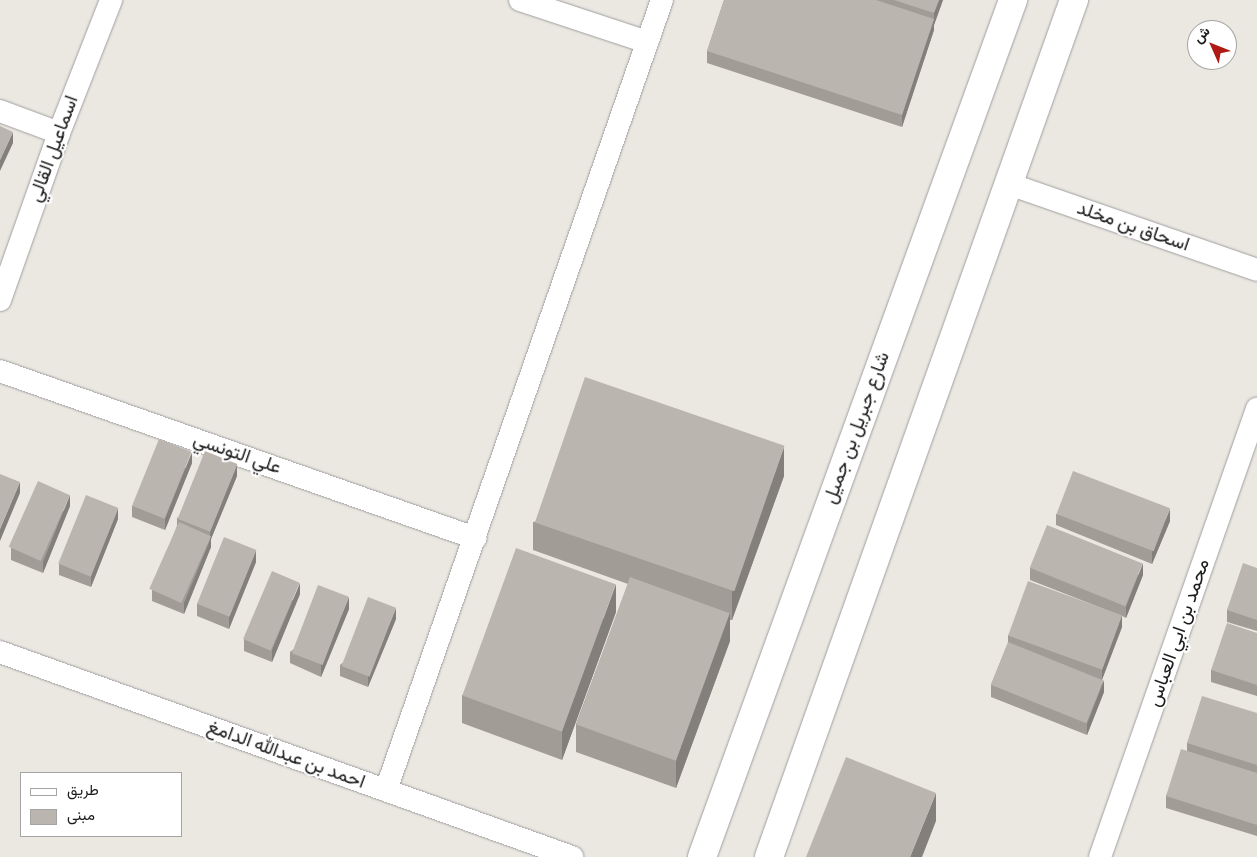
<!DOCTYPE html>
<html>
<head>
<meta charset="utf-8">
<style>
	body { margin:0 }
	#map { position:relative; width:1257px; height:857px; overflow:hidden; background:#ebe8e2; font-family:Signika,Vazirmatn,sans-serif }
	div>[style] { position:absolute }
	.roads { filter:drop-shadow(0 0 1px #9f9f9f) drop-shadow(0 0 1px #9f9f9f) }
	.minor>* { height:22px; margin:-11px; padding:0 11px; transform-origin:11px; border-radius:11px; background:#fff }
	.tertiary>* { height:28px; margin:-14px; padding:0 14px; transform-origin:14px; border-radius:14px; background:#fff }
	.wall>* { inset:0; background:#a19c96 }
	.shaded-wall>* { inset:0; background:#837f7a }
	.building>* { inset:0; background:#bbb5af; transform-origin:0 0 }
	span { translate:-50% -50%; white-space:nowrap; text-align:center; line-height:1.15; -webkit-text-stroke:4px #fff; paint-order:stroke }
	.street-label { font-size:19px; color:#1b1b1b }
	.legend { position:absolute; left:20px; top:772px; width:162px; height:65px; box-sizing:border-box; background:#fff; border:1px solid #a4a4a4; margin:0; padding:6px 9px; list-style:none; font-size:15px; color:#1b1b1b }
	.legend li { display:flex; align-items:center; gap:10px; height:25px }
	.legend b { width:25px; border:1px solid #a4a4a4 }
	.north { position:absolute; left:1187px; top:20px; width:50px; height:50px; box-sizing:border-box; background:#fff; border:1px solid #a4a4a4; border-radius:50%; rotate:314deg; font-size:14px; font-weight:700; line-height:20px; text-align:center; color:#1b1b1b }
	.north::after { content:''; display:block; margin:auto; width:18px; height:22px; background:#b01a15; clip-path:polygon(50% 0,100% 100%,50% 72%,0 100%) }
</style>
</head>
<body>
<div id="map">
	<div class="roads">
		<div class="minor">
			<div style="left:520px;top:0;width:134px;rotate:18.3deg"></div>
			<div style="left:0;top:111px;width:63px;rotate:20.4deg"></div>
			<div style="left:1009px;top:184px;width:262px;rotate:19.1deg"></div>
			<div style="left:0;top:300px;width:177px;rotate:-70.5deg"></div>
			<div style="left:59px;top:133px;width:143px;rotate:-68.6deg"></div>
			<div style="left:0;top:371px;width:504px;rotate:19.37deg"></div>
			<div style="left:0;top:652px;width:608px;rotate:19.72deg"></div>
			<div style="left:386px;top:790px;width:837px;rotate:-70.74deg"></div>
			<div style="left:1100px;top:857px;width:475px;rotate:-70.7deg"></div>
		</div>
		<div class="tertiary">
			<div style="left:702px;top:857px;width:912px;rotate:-70.05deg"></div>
			<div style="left:769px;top:857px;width:910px;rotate:-70.41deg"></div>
		</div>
	</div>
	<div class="wall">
		<div style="clip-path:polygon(724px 0,943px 0,934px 25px,934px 30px,902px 127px,707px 63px,707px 51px)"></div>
		<div style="clip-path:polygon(192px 463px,165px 530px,132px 517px,132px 506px)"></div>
		<div style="clip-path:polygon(237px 476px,211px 539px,211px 547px,184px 614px,152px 601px,152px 590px,177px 526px,177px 518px)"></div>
		<div style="clip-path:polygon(784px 476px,732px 620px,730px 620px,730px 641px,676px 788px,576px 752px,576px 724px,628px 584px,533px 550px,533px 522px)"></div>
		<div style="clip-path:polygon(70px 506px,43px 573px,11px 560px,11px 548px)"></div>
		<div style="clip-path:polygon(1056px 514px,1170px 521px,1152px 564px,1056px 525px)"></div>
		<div style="clip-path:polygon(118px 519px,91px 587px,59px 575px,59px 564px)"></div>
		<div style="clip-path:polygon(256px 562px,229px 629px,197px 616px,197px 604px)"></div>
		<div style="clip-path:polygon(1030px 568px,1143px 575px,1126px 618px,1122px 616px,1122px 627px,1102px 679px,1104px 692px,1087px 735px,991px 697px,991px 685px,1008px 643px,1008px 635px,1104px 609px,1030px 580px)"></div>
		<div style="clip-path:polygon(1257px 568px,1257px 631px,1227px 622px,1227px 610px)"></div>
		<div style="clip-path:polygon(300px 594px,272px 662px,244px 651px,244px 639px)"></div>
		<div style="clip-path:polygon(349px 609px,321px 677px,290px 663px,290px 652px)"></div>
		<div style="clip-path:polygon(616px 612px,562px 760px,462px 723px,462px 695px)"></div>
		<div style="clip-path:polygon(396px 619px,368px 687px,340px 676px,340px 665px)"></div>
		<div style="clip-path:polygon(1257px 633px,1257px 696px,1211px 682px,1211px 670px)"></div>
		<div style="clip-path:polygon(1257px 713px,1257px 836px,1166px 808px,1166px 796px,1187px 751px,1187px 743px)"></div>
	</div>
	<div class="shaded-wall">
		<div style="clip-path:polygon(939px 0,943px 0,934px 25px,934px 13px)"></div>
		<div style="clip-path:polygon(934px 19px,934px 30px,902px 127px,902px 115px)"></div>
		<div style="clip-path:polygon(13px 132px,13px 143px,0 171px,0 160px)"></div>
		<div style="clip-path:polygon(784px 447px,784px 476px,732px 620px,732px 592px)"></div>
		<div style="clip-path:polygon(192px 452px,192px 463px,165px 530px,165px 519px)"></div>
		<div style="clip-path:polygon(237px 464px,237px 476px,211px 539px,211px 547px,184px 614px,184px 603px,210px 540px,210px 532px)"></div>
		<div style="clip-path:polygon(20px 482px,20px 493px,0 541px,0 529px)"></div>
		<div style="clip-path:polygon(70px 495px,70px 506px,43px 573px,43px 562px)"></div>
		<div style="clip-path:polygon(118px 508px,118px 519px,91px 587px,91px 576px)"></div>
		<div style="clip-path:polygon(1170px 509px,1170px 521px,1152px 564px,1152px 552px)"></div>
		<div style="clip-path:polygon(256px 550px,256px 562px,229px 629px,229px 617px)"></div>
		<div style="clip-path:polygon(1143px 563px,1143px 575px,1126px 618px,1126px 607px)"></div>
		<div style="clip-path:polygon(300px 583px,300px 594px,272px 662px,272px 650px)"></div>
		<div style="clip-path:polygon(616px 584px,616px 612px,562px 760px,562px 731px)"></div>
		<div style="clip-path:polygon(349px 597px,349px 609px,321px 677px,321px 665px)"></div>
		<div style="clip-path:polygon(396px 608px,396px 619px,368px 687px,368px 676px)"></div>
		<div style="clip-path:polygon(730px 613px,730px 641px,676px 788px,676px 760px)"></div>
		<div style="clip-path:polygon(1122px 616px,1122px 627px,1102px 680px,1102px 669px)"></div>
		<div style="clip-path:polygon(1104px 680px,1104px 692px,1087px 735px,1087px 724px)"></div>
		<div style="clip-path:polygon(936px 793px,936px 821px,922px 857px,910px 857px)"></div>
	</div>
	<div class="building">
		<div style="clip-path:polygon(724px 0,876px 0,934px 19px,902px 115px,707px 51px)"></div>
		<div style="clip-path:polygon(894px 0,939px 0,934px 13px)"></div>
		<div style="clip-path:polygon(0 126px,13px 132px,0 160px)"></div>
		<div style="left:585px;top:377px;width:211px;height:154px;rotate:19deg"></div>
		<div style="left:159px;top:439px;width:35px;height:72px;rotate:22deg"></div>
		<div style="left:205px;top:451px;width:35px;height:73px;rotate:22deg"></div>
		<div style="left:1073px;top:471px;width:104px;height:46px;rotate:21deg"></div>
		<div style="clip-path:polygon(0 474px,20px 482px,0 529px)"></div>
		<div style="left:38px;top:481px;width:35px;height:72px;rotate:24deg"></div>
		<div style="left:86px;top:495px;width:35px;height:74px;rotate:22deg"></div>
		<div style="left:179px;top:522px;width:35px;height:73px;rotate:24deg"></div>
		<div style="left:1047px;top:525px;width:103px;height:46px;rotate:22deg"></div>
		<div style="left:224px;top:537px;width:35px;height:72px;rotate:22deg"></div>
		<div style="left:516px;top:548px;width:106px;height:157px;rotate:20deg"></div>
		<div style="clip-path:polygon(1243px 563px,1257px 568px,1257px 620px,1227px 610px)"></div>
		<div style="left:272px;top:571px;width:30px;height:74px;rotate:23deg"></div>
		<div style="left:630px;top:577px;width:106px;height:157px;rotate:20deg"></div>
		<div style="left:1028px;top:581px;width:100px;height:58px;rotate:20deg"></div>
		<div style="left:318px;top:585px;width:33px;height:73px;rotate:21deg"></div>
		<div style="left:368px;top:597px;width:30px;height:74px;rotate:21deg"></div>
		<div style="clip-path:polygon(1227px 623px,1257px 633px,1257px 685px,1211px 670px)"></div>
		<div style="left:1008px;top:642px;width:103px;height:46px;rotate:22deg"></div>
		<div style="clip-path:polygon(1202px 696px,1257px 713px,1257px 765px,1187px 743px)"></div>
		<div style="clip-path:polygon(1181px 749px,1257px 773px,1257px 825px,1166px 796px)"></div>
		<div style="clip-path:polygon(846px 757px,936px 793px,910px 857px,806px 857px)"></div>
	</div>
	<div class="street-label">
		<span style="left:54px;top:149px;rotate:-70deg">اسماعيل القالي</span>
		<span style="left:1133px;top:227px;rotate:19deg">اسحاق بن مخلد</span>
		<span style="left:857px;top:428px;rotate:-70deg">شارع جبريل بن جميل</span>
		<span style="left:237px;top:454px;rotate:19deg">علي التونسي</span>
		<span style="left:1179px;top:633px;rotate:-71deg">محمد بن ابي العباس</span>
		<span style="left:286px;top:755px;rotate:20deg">احمد بن عبدالله الدامغ</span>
	</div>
	<ul class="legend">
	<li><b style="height:6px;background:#fff"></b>طريق</li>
	<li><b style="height:14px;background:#bbb5af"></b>مبنى</li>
	</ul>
	<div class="north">ش</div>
</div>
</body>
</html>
